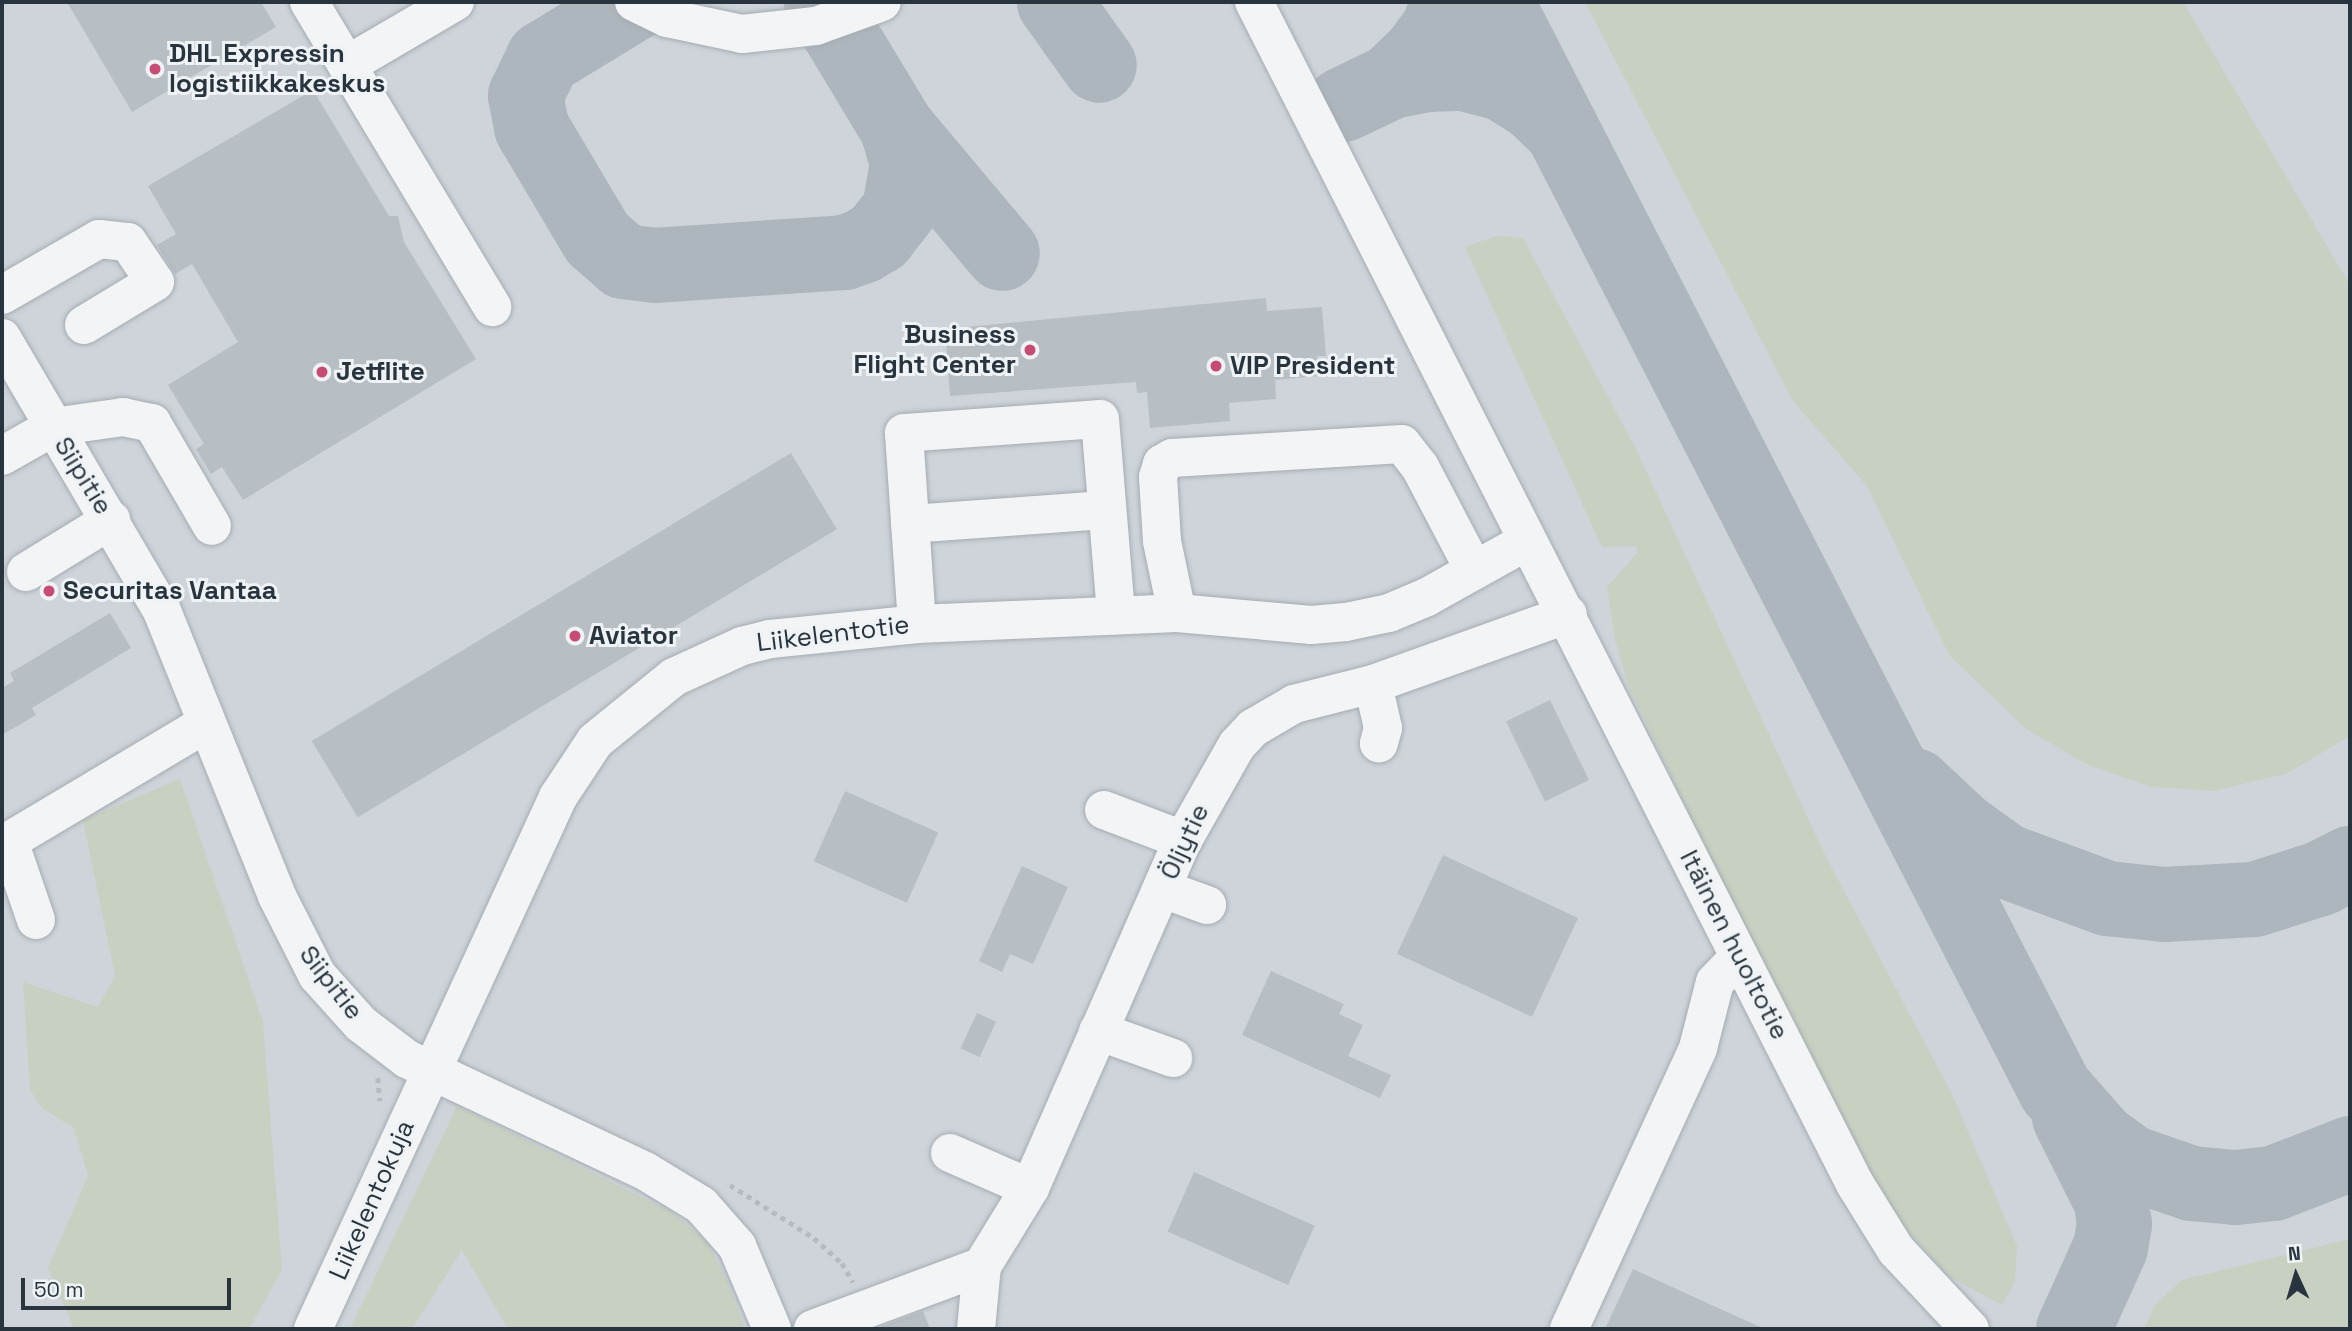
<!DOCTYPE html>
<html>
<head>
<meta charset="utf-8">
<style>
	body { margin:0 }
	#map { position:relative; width:2352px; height:1331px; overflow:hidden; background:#e0e4e8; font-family:"Space Grotesk",sans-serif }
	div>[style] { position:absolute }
	.built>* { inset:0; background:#ced4da; transform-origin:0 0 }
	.green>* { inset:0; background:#c8d1c1 }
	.taxiway>* { height:75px; margin:-37.5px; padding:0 37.5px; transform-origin:37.5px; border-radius:37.5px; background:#adb6bc }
	.building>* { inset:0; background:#b7bfc4; transform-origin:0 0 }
	.path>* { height:4.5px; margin-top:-2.25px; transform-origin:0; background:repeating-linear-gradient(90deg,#b6bbbf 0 5px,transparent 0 10px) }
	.roads { filter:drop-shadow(0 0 2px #a5acb2) drop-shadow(0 0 2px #a5acb2) }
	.minor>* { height:38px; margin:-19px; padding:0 19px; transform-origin:19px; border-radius:19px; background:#f2f4f6 }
	.dots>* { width:19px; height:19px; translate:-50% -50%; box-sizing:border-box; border:4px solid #eff3f6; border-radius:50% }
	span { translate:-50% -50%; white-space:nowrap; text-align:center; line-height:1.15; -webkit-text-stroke:6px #eff3f6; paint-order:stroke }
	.poi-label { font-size:26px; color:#29353e; font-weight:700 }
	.left { translate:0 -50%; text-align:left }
	.right { translate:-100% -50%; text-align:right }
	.street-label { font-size:26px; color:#29353e }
	.frame { position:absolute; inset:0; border:4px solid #29353e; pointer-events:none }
	.north { position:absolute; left:2261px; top:1240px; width:70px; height:70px; -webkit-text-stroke:5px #eff3f6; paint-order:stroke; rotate:356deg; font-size:19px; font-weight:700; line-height:28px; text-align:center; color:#29353e }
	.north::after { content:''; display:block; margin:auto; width:24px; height:32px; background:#29353e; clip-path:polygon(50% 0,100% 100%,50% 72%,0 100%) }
	.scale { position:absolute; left:21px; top:1278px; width:210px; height:32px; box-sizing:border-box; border:4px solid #29353e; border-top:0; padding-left:9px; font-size:21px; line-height:24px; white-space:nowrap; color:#29353e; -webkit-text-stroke:5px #eff3f6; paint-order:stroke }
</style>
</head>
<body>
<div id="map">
	<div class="built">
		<div style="left:2px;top:2px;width:2348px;height:1327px"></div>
	</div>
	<div class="green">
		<div style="clip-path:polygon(1585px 2px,2183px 2px,2350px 285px,2350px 736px,2288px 773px,2214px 791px,2152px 787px,2088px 765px,2026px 729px,1949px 655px,1867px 486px,1793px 401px)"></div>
		<div style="clip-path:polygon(1496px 236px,1523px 238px,1636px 449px,1826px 857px,1952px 1094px,2017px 1246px,2015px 1282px,2002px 1305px,1948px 1276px,1906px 1229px,1872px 1178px,1781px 1005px,1628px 685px,1615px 639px,1607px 587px,1638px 552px,1635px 546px,1602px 547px,1465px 247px)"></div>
		<div style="clip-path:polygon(180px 779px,263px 1022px,282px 1270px,249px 1329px,74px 1329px,48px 1268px,88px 1176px,74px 1128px,42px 1108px,30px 1090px,23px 982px,98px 1007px,115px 976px,83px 820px)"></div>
		<div style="clip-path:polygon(457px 1106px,672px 1212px,707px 1242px,727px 1280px,745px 1329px,508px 1329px,462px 1250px,412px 1329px,350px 1329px)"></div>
		<div style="clip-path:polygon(2350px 1239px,2350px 1329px,2144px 1329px,2155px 1305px,2182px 1280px)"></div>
	</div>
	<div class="taxiway">
		<div style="left:635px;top:2px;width:108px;rotate:148.7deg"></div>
		<div style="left:543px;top:58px;width:41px;rotate:115.9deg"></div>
		<div style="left:525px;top:95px;width:33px;rotate:79deg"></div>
		<div style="left:531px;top:127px;width:129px;rotate:59.3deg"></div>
		<div style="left:597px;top:238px;width:35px;rotate:41deg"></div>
		<div style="left:623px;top:261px;width:31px;rotate:7deg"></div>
		<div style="left:654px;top:265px;width:190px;rotate:-3.9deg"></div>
		<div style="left:844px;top:252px;width:18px;rotate:-19deg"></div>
		<div style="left:861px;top:246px;width:20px;rotate:-30deg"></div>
		<div style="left:878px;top:236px;width:34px;rotate:-52deg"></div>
		<div style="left:899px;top:209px;width:47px;rotate:-80.1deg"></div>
		<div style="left:907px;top:163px;width:36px;rotate:-106deg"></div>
		<div style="left:821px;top:2px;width:147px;rotate:58.9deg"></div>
		<div style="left:897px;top:128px;width:163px;rotate:50deg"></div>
		<div style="left:1054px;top:2px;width:77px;rotate:54.5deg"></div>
		<div style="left:1496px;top:2px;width:1222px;rotate:62.79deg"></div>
		<div style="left:2055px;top:1089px;width:68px;rotate:48.6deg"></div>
		<div style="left:2100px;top:1140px;width:37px;rotate:36deg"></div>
		<div style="left:2130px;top:1162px;width:65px;rotate:19deg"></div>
		<div style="left:2191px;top:1183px;width:44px;rotate:5.2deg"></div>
		<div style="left:2235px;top:1187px;width:38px;rotate:-6deg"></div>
		<div style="left:2273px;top:1183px;width:83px;rotate:-21.3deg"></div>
		<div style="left:1391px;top:81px;width:37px;rotate:-44deg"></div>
		<div style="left:1418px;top:55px;width:34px;rotate:-53deg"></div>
		<div style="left:1438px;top:28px;width:28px;rotate:-69deg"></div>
		<div style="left:1343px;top:104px;width:53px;rotate:-25.6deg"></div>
		<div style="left:1391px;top:81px;width:36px;rotate:-11deg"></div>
		<div style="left:1426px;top:74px;width:37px;rotate:-2deg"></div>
		<div style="left:1463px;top:73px;width:40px;rotate:14.4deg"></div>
		<div style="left:1502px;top:83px;width:38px;rotate:32deg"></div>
		<div style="left:1534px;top:103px;width:37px;rotate:44deg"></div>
		<div style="left:1914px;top:785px;width:64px;rotate:43.1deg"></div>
		<div style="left:1961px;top:829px;width:53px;rotate:35.8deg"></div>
		<div style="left:2004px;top:860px;width:110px;rotate:20.3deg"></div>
		<div style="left:2107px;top:898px;width:57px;rotate:6deg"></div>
		<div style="left:2164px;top:904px;width:90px;rotate:-3.2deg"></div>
		<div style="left:2254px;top:899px;width:69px;rotate:-17.7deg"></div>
		<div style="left:2320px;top:878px;width:34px;rotate:-27deg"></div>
		<div style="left:2069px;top:1117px;width:94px;rotate:63.4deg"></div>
		<div style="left:2111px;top:1201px;width:23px;rotate:83deg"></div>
		<div style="left:2114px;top:1224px;width:23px;rotate:100deg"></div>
		<div style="left:2110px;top:1247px;width:90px;rotate:114.3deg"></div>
	</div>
	<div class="building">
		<div style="clip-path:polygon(67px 2px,261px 2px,276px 27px,132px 112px)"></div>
		<div style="clip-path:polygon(313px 90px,389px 216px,398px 216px,404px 242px,476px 359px,243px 500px,222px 467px,211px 474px,196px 449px,204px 444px,168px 385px,238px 342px,192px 264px,175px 274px,157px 245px,176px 234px,148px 186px)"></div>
		<div style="clip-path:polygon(1266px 298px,1267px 311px,1322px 307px,1326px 356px,1317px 356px,1319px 376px,1275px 380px,1276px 399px,1229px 403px,1230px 421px,1150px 428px,1147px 392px,1137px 393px,1136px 382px,950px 396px,945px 329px)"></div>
		<div style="left:791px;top:453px;width:89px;height:559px;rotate:59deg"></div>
		<div style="clip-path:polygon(110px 613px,131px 648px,32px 708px,36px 715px,2px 735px,2px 688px,14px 681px,10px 673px)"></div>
		<div style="left:1550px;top:700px;width:89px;height:49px;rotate:64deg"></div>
		<div style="left:845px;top:791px;width:102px;height:77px;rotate:24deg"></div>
		<div style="left:1443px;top:855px;width:149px;height:109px;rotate:25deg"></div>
		<div style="clip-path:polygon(1022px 866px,1068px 887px,1033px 964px,1010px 954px,1002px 972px,979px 961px)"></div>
		<div style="clip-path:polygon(1271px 971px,1344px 1004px,1339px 1014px,1363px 1025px,1348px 1056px,1391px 1075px,1380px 1098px,1242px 1035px)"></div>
		<div style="left:977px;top:1013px;width:21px;height:39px;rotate:25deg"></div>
		<div style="left:1194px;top:1172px;width:132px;height:65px;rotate:24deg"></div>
		<div style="clip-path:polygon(1633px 1269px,1718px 1308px,1765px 1329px,1605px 1329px)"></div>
		<div style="clip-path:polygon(923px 1311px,930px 1329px,875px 1329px)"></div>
	</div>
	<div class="path">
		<div style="left:378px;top:1078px;width:23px;rotate:85deg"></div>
		<div style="left:730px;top:1185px;width:99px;rotate:32.2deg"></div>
		<div style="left:814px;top:1238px;width:38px;rotate:42deg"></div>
		<div style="left:842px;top:1263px;width:22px;rotate:60deg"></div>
	</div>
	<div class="roads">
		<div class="minor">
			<div style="left:309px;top:2px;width:356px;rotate:59deg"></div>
			<div style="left:634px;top:2px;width:37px;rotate:26deg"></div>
			<div style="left:667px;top:18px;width:77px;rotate:12deg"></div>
			<div style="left:742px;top:34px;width:74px;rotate:-6.2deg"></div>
			<div style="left:816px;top:26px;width:70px;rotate:-20deg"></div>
			<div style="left:1254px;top:2px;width:1326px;rotate:63.05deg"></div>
			<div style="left:1855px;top:1184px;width:78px;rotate:58.2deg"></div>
			<div style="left:1896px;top:1250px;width:108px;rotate:46.9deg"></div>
			<div style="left:347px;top:65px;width:125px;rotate:-30.3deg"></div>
			<div style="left:2px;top:295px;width:112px;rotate:-30deg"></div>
			<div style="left:99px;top:239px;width:29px;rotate:6deg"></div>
			<div style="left:128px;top:242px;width:48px;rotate:56deg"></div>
			<div style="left:155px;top:282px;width:83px;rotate:148.8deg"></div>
			<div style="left:2px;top:338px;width:316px;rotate:59.6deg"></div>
			<div style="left:162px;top:611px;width:307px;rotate:68deg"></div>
			<div style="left:277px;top:896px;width:89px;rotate:63.1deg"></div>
			<div style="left:317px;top:975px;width:66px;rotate:48.1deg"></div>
			<div style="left:361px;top:1024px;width:58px;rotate:37.3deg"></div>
			<div style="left:407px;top:1059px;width:263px;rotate:25.2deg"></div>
			<div style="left:645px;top:1171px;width:66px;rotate:31.3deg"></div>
			<div style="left:701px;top:1205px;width:55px;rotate:48.7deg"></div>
			<div style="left:737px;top:1246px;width:90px;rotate:67.1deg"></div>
			<div style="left:2px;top:456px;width:59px;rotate:-29.6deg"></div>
			<div style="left:53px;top:427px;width:71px;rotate:-8.1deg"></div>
			<div style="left:123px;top:417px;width:30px;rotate:12deg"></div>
			<div style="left:152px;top:423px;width:119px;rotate:59.8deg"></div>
			<div style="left:910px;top:524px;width:197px;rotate:-4.1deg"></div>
			<div style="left:26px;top:572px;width:100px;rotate:-31.5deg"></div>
			<div style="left:1177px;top:613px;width:74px;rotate:-101.8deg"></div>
			<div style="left:1162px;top:541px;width:64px;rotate:-93.6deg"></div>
			<div style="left:1158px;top:477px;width:14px;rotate:-73deg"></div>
			<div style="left:1162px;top:464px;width:12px;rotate:-31deg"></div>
			<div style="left:1172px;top:458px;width:230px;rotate:-3.5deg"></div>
			<div style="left:1402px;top:444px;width:29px;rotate:52deg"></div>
			<div style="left:1420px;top:467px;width:116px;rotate:62.3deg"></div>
			<div style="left:917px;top:624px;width:191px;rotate:-93.9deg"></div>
			<div style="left:904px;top:433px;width:196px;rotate:-4.1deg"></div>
			<div style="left:1100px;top:419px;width:197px;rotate:85.3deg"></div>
			<div style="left:1373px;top:684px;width:45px;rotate:77.2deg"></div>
			<div style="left:1383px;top:728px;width:16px;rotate:105deg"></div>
			<div style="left:1104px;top:810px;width:85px;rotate:20.8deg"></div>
			<div style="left:1163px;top:889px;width:47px;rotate:20deg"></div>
			<div style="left:36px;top:920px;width:83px;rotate:-108.9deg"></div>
			<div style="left:9px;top:841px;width:230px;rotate:-30.8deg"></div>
			<div style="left:1098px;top:1031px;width:80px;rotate:19.8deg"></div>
			<div style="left:950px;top:1153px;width:87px;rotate:23.6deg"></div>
			<div style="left:313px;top:1329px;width:586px;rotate:-65.27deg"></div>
			<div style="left:558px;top:797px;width:67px;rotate:-56.5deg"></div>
			<div style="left:595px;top:741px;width:102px;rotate:-39deg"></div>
			<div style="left:674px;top:677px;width:75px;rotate:-24.5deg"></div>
			<div style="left:742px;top:646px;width:29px;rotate:-14deg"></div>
			<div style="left:770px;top:639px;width:148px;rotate:-5.8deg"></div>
			<div style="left:917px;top:624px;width:260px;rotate:-2.4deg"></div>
			<div style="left:1177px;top:613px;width:135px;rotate:5.1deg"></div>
			<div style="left:1311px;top:625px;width:35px;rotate:-5deg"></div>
			<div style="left:1346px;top:622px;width:44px;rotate:-11.8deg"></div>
			<div style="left:1389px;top:613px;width:41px;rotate:-22.8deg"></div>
			<div style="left:1427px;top:597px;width:115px;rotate:-29.2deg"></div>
			<div style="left:813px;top:1329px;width:180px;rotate:-20.4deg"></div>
			<div style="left:976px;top:1329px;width:63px;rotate:-84.6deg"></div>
			<div style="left:982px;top:1266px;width:92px;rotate:-58.4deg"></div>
			<div style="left:1030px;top:1188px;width:380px;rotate:-66.3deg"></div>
			<div style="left:1183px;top:840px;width:109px;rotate:-60.4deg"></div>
			<div style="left:1237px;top:745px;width:23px;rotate:-47deg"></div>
			<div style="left:1253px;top:728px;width:48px;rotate:-30.3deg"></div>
			<div style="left:1294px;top:704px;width:81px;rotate:-14.2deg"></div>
			<div style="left:1373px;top:684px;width:207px;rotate:-19.7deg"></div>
			<div style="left:1569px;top:1329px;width:309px;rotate:-65.3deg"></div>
			<div style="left:1698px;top:1048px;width:68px;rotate:-75.6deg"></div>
			<div style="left:1715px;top:982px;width:35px;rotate:-46deg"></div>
		</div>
	</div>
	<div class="dots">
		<div style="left:155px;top:69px;background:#c64c75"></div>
		<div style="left:1030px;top:350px;background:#c64c75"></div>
		<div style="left:1216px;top:366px;background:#c64c75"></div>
		<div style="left:322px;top:372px;background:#c64c75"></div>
		<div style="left:49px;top:591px;background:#c64c75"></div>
		<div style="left:575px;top:636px;background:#c64c75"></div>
	</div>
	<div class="poi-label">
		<span class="left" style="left:169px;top:69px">DHL Expressin<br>logistiikkakeskus</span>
		<span class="right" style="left:1016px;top:350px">Business<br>Flight Center</span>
		<span class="left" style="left:1230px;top:366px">VIP President</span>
		<span class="left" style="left:336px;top:372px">Jetflite</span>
		<span class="left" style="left:63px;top:591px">Securitas Vantaa</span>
		<span class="left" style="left:589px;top:636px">Aviator</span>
	</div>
	<div class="street-label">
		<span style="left:83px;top:476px;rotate:58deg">Siipitie</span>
		<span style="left:833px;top:634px;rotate:-7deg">Liikelentotie</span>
		<span style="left:1185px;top:842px;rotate:-65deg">Öljytie</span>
		<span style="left:1734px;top:945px;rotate:63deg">Itäinen huoltotie</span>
		<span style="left:331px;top:983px;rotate:52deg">Siipitie</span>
		<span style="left:372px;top:1200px;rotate:-66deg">Liikelentokuja</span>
	</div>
	<div class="frame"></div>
	<div class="north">N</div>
	<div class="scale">50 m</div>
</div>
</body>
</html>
